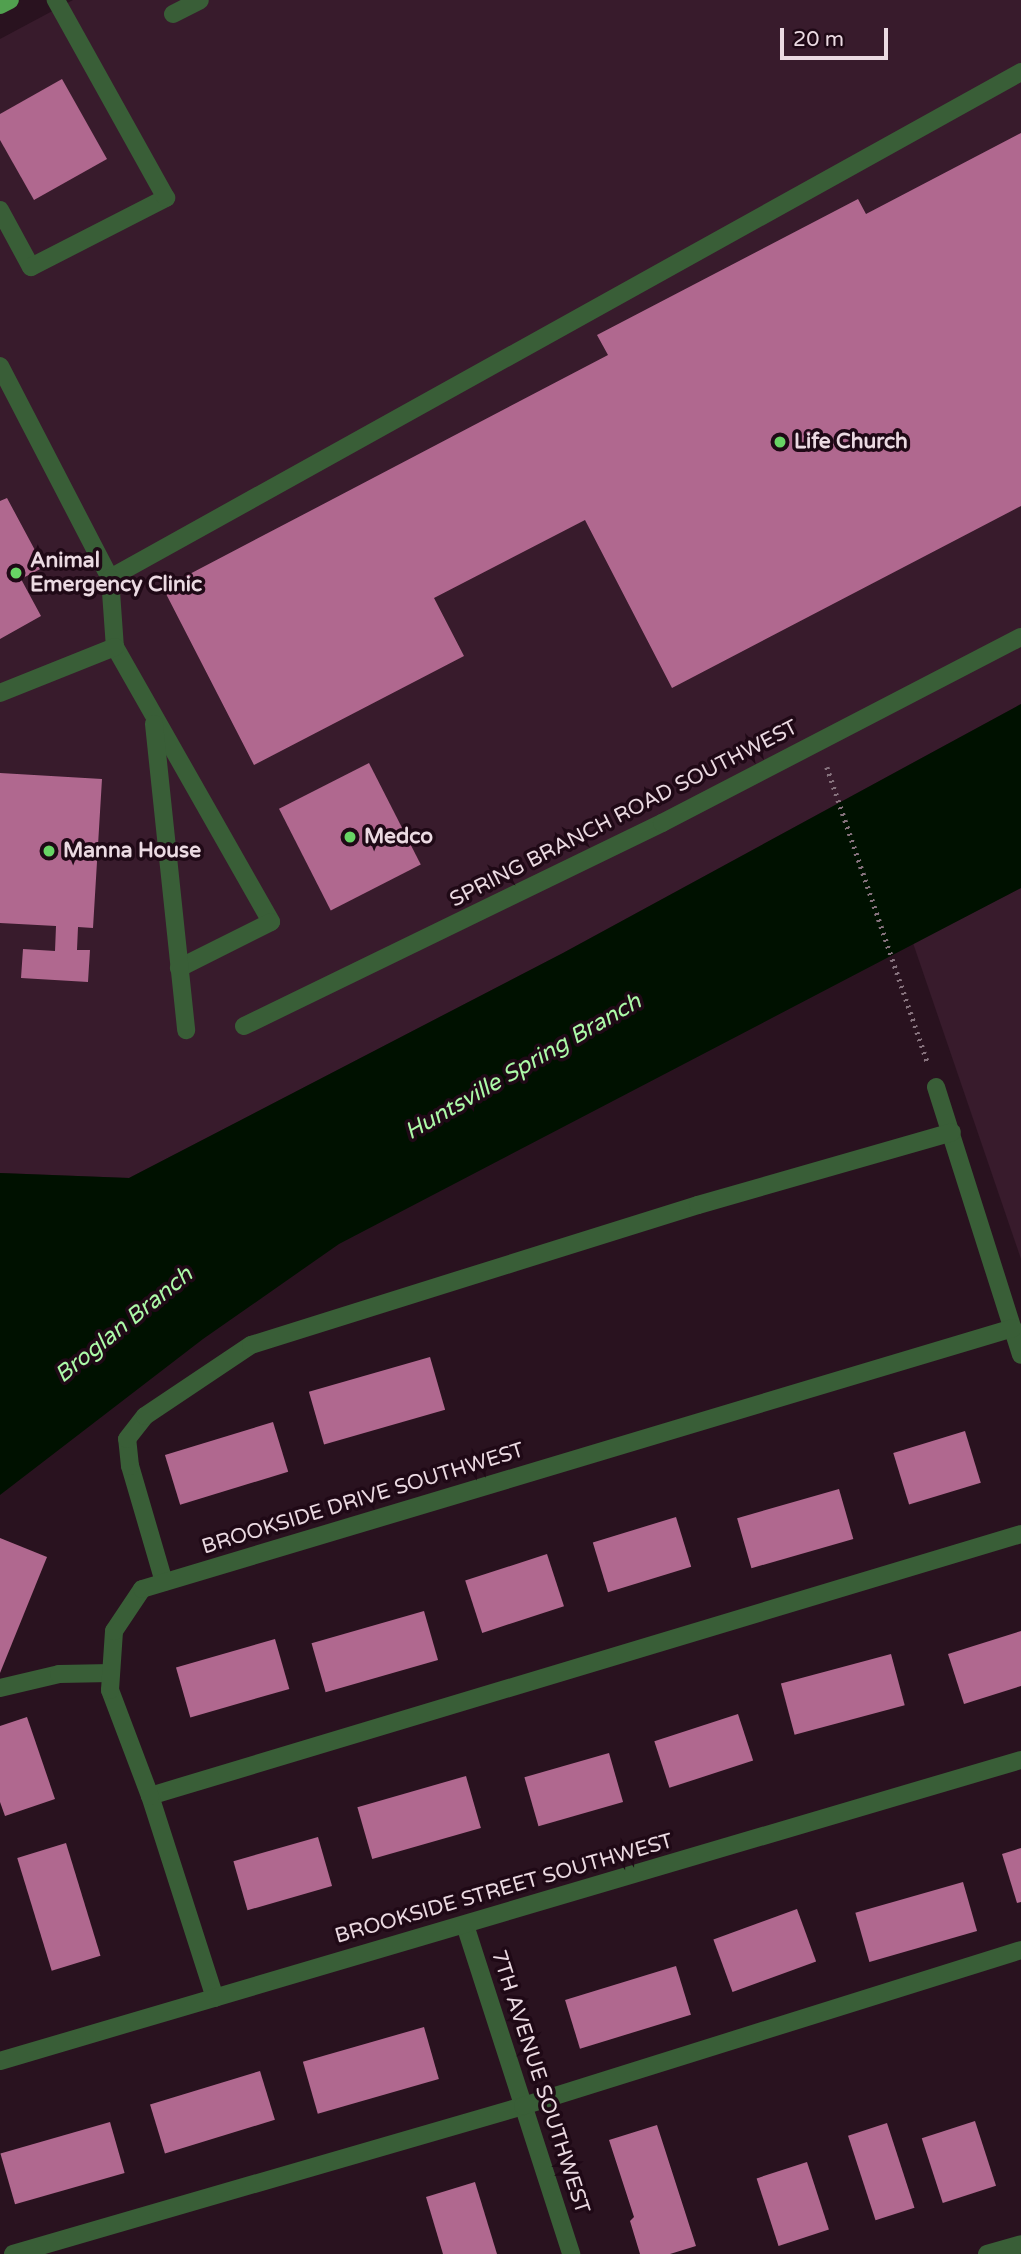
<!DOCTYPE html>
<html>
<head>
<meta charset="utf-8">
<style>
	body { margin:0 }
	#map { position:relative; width:1021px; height:2254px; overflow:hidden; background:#29121f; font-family:"Varela Round",sans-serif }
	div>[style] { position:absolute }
	.built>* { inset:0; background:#381b2c }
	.water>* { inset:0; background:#010 }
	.building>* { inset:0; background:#b0688f; transform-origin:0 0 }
	.path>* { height:4.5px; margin-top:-2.25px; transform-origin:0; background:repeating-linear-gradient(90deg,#86727d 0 2px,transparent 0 7px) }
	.minor>* { height:18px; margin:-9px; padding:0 9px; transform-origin:9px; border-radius:9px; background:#395e37 }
	.major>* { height:18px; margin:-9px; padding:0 9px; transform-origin:9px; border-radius:9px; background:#51a04f }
	.dots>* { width:19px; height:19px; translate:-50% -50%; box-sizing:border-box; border:4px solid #1f0916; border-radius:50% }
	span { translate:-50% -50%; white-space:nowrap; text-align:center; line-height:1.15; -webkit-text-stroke:7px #1f0916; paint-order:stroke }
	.poi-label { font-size:21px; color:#ebdae2; font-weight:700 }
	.left { translate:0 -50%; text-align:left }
	.street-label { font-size:21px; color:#ebdae2 }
	.water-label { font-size:23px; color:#acfaa8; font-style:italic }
	.scale { position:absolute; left:780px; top:28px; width:108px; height:32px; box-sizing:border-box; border:4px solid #ebdae2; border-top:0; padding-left:9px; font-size:21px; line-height:24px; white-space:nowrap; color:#ebdae2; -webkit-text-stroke:5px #1f0916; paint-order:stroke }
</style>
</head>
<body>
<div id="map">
	<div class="built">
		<div style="clip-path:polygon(73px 0,1021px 0,1021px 704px,563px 953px,129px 1178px,0 1173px,0 39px)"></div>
		<div style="clip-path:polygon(1021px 888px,1021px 1259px,913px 943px)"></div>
	</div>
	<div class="water">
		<div style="clip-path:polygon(1021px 704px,1021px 888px,339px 1244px,203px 1339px,0 1495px,0 1173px,129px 1178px,563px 953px)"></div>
	</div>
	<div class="building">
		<div style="clip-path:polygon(62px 79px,107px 159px,34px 200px,0 140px,0 114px)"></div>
		<div style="clip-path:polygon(1021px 133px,1021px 506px,672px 688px,585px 520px,434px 598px,464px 656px,254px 765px,163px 588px,608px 355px,597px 335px,858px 199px,866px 214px)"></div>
		<div style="clip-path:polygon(7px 498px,44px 567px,21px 579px,41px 616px,0 639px,0 501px)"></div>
		<div style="left:369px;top:763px;width:114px;height:101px;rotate:63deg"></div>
		<div style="clip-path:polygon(0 773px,102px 779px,93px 928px,78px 927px,77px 950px,90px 950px,88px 982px,21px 978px,23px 949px,55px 951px,56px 926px,0 923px)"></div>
		<div style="left:430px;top:1357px;width:55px;height:126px;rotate:74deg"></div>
		<div style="left:273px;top:1422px;width:52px;height:113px;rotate:73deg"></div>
		<div style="left:965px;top:1431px;width:54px;height:75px;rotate:73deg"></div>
		<div style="left:839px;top:1489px;width:52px;height:106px;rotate:74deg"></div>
		<div style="left:676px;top:1517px;width:52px;height:87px;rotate:73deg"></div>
		<div style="clip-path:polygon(0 1538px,47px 1557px,0 1673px)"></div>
		<div style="left:547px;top:1554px;width:55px;height:86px;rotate:72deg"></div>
		<div style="left:424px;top:1611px;width:51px;height:117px;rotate:74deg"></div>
		<div style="clip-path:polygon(1021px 1631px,1021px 1686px,964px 1704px,948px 1654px)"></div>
		<div style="left:275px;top:1639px;width:52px;height:103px;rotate:74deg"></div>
		<div style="left:891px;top:1654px;width:53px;height:114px;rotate:75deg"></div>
		<div style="left:738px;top:1714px;width:49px;height:88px;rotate:72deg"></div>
		<div style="clip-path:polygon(27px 1717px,55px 1799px,5px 1816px,0 1802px,0 1726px)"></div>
		<div style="left:609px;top:1753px;width:51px;height:88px;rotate:74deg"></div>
		<div style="left:466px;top:1776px;width:54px;height:113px;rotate:74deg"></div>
		<div style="left:318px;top:1837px;width:51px;height:88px;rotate:74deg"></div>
		<div style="left:66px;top:1843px;width:118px;height:51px;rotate:73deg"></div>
		<div style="clip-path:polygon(1021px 1848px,1021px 1902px,1017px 1903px,1002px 1854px)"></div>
		<div style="left:963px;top:1882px;width:51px;height:112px;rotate:74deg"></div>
		<div style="left:797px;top:1909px;width:56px;height:89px;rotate:70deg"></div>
		<div style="left:676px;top:1966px;width:51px;height:116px;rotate:73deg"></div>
		<div style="left:424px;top:2027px;width:54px;height:126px;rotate:74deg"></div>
		<div style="left:260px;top:2071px;width:51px;height:115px;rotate:73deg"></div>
		<div style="left:975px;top:2121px;width:68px;height:56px;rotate:72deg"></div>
		<div style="left:110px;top:2122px;width:53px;height:114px;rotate:74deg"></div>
		<div style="left:887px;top:2123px;width:89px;height:41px;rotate:72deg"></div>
		<div style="clip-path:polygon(657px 2125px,696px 2246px,670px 2254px,640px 2254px,630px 2221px,634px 2217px,609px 2140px)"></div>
		<div style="left:807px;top:2162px;width:71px;height:53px;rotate:72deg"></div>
		<div style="clip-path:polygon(475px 2182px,497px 2254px,443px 2254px,426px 2197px)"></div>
	</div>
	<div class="path">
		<div style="left:827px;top:767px;width:313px;rotate:71.2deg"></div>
	</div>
	<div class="minor">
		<div style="left:173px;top:14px;width:30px;rotate:-27deg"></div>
		<div style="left:0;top:210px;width:65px;rotate:61.5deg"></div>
		<div style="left:31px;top:267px;width:152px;rotate:-27.1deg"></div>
		<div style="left:166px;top:198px;width:227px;rotate:-119.1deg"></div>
		<div style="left:0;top:366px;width:239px;rotate:62.6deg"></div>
		<div style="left:110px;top:578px;width:1042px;rotate:-29.05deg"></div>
		<div style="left:110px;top:578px;width:69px;rotate:85.9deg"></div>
		<div style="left:115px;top:647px;width:316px;rotate:60.4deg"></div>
		<div style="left:271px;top:922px;width:103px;rotate:153.4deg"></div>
		<div style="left:0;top:693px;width:124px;rotate:-21.8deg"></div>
		<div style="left:154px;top:724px;width:308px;rotate:84deg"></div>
		<div style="left:244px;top:1026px;width:465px;rotate:-25.9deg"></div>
		<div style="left:662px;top:823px;width:404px;rotate:-27.4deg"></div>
		<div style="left:936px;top:1087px;width:281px;rotate:72.4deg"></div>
		<div style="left:164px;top:1582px;width:121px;rotate:-106.3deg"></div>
		<div style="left:130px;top:1466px;width:27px;rotate:-96deg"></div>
		<div style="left:127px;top:1439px;width:29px;rotate:-52deg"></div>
		<div style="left:145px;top:1416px;width:128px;rotate:-33.8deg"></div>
		<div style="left:251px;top:1345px;width:468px;rotate:-17.4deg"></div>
		<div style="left:698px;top:1205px;width:264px;rotate:-16deg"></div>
		<div style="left:0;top:1688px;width:61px;rotate:-13.3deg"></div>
		<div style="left:59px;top:1674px;width:52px;rotate:-1.1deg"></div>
		<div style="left:150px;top:1796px;width:910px;rotate:-16.74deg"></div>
		<div style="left:465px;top:1925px;width:346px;rotate:72.1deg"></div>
		<div style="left:215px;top:1998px;width:212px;rotate:-107.8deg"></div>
		<div style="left:150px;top:1796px;width:113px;rotate:-110.7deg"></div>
		<div style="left:110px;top:1690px;width:59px;rotate:-86.1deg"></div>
		<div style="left:114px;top:1631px;width:50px;rotate:-56.3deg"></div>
		<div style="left:142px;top:1589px;width:909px;rotate:-16.68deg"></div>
		<div style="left:0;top:2061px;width:1064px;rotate:-16.43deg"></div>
		<div style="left:13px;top:2254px;width:531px;rotate:-16.18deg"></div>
		<div style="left:523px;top:2106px;width:522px;rotate:-17.39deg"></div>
		<div style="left:987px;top:2254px;width:35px;rotate:-16deg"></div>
	</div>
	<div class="major">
		<div style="left:0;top:5px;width:11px;rotate:-27deg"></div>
	</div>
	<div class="dots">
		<div style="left:780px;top:442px;background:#68d465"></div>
		<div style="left:16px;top:573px;background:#68d465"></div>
		<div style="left:350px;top:837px;background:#68d465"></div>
		<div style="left:49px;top:851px;background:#68d465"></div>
	</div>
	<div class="poi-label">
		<span class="left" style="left:794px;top:442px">Life Church</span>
		<span class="left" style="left:30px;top:573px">Animal<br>Emergency Clinic</span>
		<span class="left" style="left:364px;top:837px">Medco</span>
		<span class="left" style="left:63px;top:851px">Manna House</span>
	</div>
	<div class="street-label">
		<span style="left:624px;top:814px;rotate:-27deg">SPRING BRANCH ROAD SOUTHWEST</span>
		<span style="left:363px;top:1499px;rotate:-17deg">BROOKSIDE DRIVE SOUTHWEST</span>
		<span style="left:504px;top:1889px;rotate:-16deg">BROOKSIDE STREET SOUTHWEST</span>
		<span style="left:540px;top:2082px;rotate:72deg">7TH AVENUE SOUTHWEST</span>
	</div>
	<div class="water-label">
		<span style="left:523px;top:1067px;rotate:-30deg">Huntsville Spring Branch</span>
		<span style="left:124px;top:1325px;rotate:-39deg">Broglan Branch</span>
	</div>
	<div class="scale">20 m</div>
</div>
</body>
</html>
